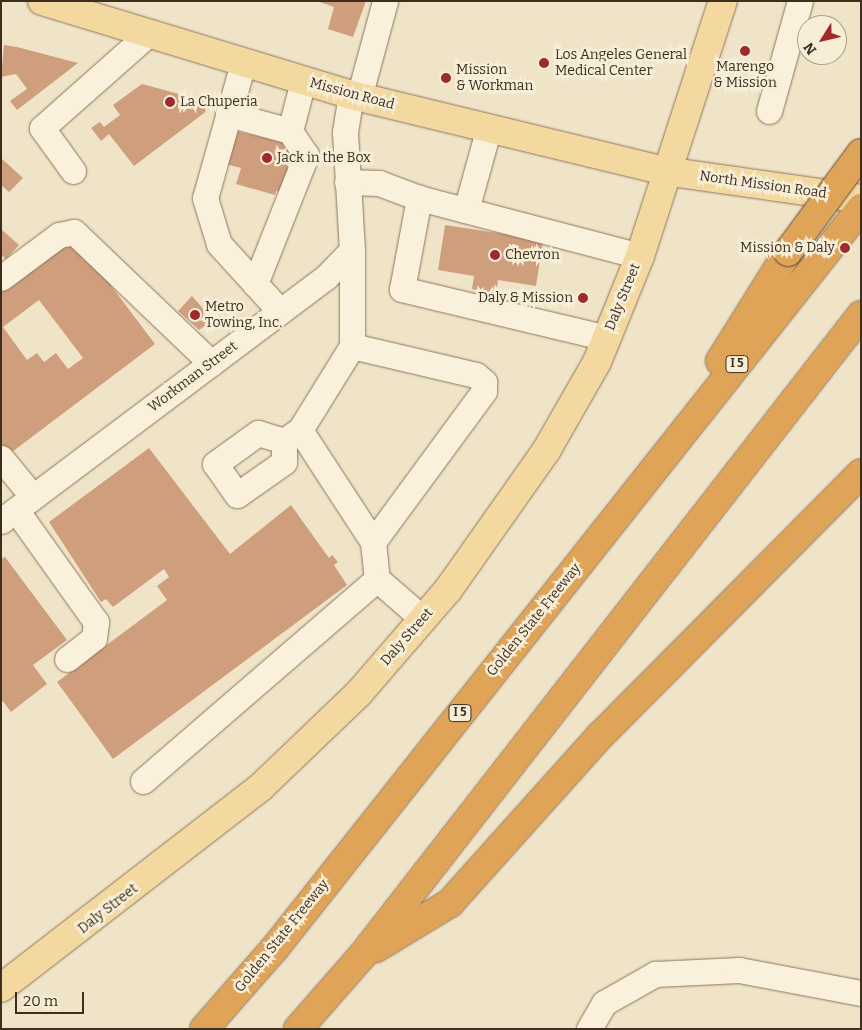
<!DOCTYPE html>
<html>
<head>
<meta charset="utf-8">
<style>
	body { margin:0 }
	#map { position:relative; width:862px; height:1030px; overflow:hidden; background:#f0e4c8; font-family:Bitter,serif }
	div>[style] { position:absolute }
	.building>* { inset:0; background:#cf9f7d }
	.roads { filter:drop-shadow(0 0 1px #8d765c) drop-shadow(0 0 1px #8d765c) }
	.minor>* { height:25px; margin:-12.5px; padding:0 12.5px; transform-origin:12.5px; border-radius:12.5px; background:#faf1dc }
	.major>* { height:28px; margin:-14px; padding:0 14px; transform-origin:14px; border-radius:14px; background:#f3d9a0 }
	.highway>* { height:28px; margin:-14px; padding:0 14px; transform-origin:14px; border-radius:14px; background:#e0a458 }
	.bridges { filter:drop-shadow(0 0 1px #5b4430) drop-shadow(0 0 1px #5b4430) }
	.highway-bridge>* { height:28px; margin:-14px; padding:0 14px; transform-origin:14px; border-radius:14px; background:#e0a458 }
	.dots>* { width:14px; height:14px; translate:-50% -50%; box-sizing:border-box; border:2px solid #f7eed8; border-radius:50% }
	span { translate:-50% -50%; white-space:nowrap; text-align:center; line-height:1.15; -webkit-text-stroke:5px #f7eed8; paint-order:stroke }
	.shield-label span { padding:1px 4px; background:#f7eed8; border:1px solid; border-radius:4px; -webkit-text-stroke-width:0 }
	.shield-label { font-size:12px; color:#3d2e20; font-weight:700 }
	.poi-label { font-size:14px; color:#3d2e20 }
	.left { translate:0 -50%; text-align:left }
	.right { translate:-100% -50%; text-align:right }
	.street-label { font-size:14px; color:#3d2e20 }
	.frame { position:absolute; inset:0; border:2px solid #3d2e20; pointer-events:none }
	.north { position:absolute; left:797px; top:15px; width:50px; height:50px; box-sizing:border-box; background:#f7eed8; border:1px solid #ada18e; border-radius:50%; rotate:234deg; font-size:14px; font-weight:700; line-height:20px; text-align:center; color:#3d2e20 }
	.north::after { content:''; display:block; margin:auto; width:18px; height:22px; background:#9e2a2b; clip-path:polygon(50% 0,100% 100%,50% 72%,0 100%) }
	.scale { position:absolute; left:15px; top:992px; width:69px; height:22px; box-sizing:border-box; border:2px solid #3d2e20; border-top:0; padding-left:6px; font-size:15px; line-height:18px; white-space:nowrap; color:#3d2e20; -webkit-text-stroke:4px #f7eed8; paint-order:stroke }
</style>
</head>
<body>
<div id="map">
	<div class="building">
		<div style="clip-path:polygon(317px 1px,366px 1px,353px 37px,328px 29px,334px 7px)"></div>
		<div style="clip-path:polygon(4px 45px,17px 47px,78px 63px,17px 110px,10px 101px,27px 89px,16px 74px,1px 77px)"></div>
		<div style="clip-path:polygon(142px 84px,216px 104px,134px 166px,109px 134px,101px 141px,91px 128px,100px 122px,104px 127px,120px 115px,113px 105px)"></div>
		<div style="clip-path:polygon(230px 130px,285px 142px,283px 146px,295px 149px,281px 192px,276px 191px,275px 195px,236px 184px,241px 168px,221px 163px)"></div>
		<div style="clip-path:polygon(1px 158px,23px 178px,9px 192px,1px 185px)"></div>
		<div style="clip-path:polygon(445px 225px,543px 240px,536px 286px,498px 280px,496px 293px,472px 289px,474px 276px,438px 270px)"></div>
		<div style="clip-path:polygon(1px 229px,19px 245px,6px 259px,1px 255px)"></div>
		<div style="clip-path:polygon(evenodd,72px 234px,155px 344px,8px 455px,1px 447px,1px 287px,72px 234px,39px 300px,83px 358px,68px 369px,56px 353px,44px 362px,37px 353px,27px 360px,3px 327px,39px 300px)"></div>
		<div style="clip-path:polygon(192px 296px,213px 320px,199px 330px,178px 311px)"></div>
		<div style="clip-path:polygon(149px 448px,230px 554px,291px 505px,329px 558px,332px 555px,338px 562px,334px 565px,347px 585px,113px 759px,57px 682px,167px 600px,157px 586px,169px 577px,164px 569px,113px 607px,106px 599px,101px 602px,49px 522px)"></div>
		<div style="clip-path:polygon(5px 557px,67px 640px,33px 665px,47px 684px,11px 712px,1px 699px,1px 559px)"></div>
	</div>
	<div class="roads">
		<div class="minor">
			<div style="left:243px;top:63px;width:140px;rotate:105.7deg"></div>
			<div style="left:205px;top:198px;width:48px;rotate:73.1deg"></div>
			<div style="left:219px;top:244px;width:91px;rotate:47.7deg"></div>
			<div style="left:359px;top:97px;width:99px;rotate:-74.8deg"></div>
			<div style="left:769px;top:111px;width:114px;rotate:-74.3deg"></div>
			<div style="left:228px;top:114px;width:64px;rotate:15.3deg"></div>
			<div style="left:73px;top:171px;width:53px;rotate:-125.8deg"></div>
			<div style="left:42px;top:128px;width:140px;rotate:-41.5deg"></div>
			<div style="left:347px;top:182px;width:32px;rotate:2deg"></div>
			<div style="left:379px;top:183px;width:43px;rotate:20.6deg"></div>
			<div style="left:466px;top:210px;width:86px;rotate:-74.5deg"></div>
			<div style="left:1px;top:278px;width:72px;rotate:-36.6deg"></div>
			<div style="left:59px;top:235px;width:15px;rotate:-11deg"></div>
			<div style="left:74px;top:232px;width:190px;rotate:43.7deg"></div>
			<div style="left:255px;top:284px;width:139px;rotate:-68.4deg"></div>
			<div style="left:306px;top:155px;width:29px;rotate:-124deg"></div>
			<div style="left:290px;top:131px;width:52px;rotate:-75.4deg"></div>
			<div style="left:607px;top:338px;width:211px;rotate:-166.6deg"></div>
			<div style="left:402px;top:289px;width:93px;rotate:-79.4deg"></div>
			<div style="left:419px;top:198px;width:228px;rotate:14.7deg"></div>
			<div style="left:352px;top:346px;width:127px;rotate:13.2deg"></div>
			<div style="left:476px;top:375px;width:11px;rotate:41deg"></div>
			<div style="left:484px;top:382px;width:9px;rotate:90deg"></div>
			<div style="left:484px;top:391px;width:187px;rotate:126.3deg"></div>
			<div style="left:300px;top:430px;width:134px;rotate:56.9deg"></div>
			<div style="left:373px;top:542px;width:37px;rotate:84deg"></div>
			<div style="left:258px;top:433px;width:27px;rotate:17deg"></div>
			<div style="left:284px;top:441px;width:21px;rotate:90deg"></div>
			<div style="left:284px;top:462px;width:57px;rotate:144.9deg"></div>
			<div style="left:237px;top:495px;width:38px;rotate:-125deg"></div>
			<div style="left:215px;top:464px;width:53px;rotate:-35.8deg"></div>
			<div style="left:284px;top:441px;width:19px;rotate:-35deg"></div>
			<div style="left:300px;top:430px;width:99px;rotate:-58.2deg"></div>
			<div style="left:352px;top:346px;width:96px;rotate:-90deg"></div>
			<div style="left:1px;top:458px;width:50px;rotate:50.6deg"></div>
			<div style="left:16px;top:510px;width:138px;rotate:54.5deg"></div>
			<div style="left:96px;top:622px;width:16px;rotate:97deg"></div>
			<div style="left:94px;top:638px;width:34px;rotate:142deg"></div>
			<div style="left:1px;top:521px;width:406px;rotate:-36.9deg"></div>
			<div style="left:326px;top:277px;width:37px;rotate:-46deg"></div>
			<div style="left:352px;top:250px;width:118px;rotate:-93.4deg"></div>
			<div style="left:345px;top:132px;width:37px;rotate:-81deg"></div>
			<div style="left:143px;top:781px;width:309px;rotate:-40.8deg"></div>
			<div style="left:377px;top:579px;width:61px;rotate:41deg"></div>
			<div style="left:589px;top:1029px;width:30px;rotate:-60deg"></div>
			<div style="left:604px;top:1003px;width:59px;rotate:-29.6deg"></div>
			<div style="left:655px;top:974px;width:84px;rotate:-2.7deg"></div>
			<div style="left:739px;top:970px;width:124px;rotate:10.7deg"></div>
		</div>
		<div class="major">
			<div style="left:42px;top:1px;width:323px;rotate:16.9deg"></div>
			<div style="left:351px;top:95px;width:323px;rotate:13.6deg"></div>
			<div style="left:665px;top:171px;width:198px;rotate:8.1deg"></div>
			<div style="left:1px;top:988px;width:330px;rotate:-37.7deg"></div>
			<div style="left:262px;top:786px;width:134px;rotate:-43.8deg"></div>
			<div style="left:359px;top:693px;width:136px;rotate:-49.2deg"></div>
			<div style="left:448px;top:590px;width:170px;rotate:-54.8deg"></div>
			<div style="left:546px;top:451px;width:103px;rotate:-60.2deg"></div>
			<div style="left:597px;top:362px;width:114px;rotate:-67.9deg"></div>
			<div style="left:640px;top:256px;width:268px;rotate:-72deg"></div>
		</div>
		<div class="highway">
			<div style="left:720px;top:361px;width:128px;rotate:-58deg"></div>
			<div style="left:376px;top:948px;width:87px;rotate:-31.3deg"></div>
			<div style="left:450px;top:903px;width:226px;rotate:-48.1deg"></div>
			<div style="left:601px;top:735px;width:369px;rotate:-45.2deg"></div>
			<div style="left:204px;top:1029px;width:108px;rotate:-48.8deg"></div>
			<div style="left:275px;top:948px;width:944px;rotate:-51.62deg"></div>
			<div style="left:298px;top:1029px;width:97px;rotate:-48.8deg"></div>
			<div style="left:362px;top:956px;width:812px;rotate:-52.1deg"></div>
		</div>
	</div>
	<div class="bridges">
		<div class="highway-bridge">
			<div style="left:788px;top:252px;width:123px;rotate:-53.6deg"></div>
		</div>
	</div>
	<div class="dots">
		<div style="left:745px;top:51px;background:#9e2a2b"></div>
		<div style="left:544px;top:63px;background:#9e2a2b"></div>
		<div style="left:446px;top:78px;background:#9e2a2b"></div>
		<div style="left:170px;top:102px;background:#9e2a2b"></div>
		<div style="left:267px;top:158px;background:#9e2a2b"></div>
		<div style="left:845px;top:248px;background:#9e2a2b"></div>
		<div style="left:495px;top:255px;background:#9e2a2b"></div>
		<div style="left:583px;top:298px;background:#9e2a2b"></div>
		<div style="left:195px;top:315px;background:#9e2a2b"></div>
	</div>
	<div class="shield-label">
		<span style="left:737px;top:364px">I 5</span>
		<span style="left:460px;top:713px">I 5</span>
	</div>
	<div class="poi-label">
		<span class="left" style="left:555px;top:63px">Los Angeles General<br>Medical Center</span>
		<span style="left:745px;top:75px">Marengo<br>&amp; Mission</span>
		<span class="left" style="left:456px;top:78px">Mission<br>&amp; Workman</span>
		<span class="left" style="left:180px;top:102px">La Chuperia</span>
		<span class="left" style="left:277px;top:158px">Jack in the Box</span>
		<span class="right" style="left:835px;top:248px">Mission &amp; Daly</span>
		<span class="left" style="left:505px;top:255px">Chevron</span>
		<span class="right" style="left:573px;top:298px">Daly &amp; Mission</span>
		<span class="left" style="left:205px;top:315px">Metro<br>Towing, Inc.</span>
	</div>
	<div class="street-label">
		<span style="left:352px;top:94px;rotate:15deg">Mission Road</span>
		<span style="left:763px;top:185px;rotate:8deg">North Mission Road</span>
		<span style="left:623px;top:297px;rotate:-68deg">Daly Street</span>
		<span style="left:193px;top:377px;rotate:-37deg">Workman Street</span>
		<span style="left:534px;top:620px;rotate:-51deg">Golden State Freeway</span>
		<span style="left:407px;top:637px;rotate:-49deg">Daly Street</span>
		<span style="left:108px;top:909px;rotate:-38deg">Daly Street</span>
		<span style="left:282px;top:936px;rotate:-51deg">Golden State Freeway</span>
	</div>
	<div class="frame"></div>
	<div class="north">N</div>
	<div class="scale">20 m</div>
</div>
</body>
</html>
